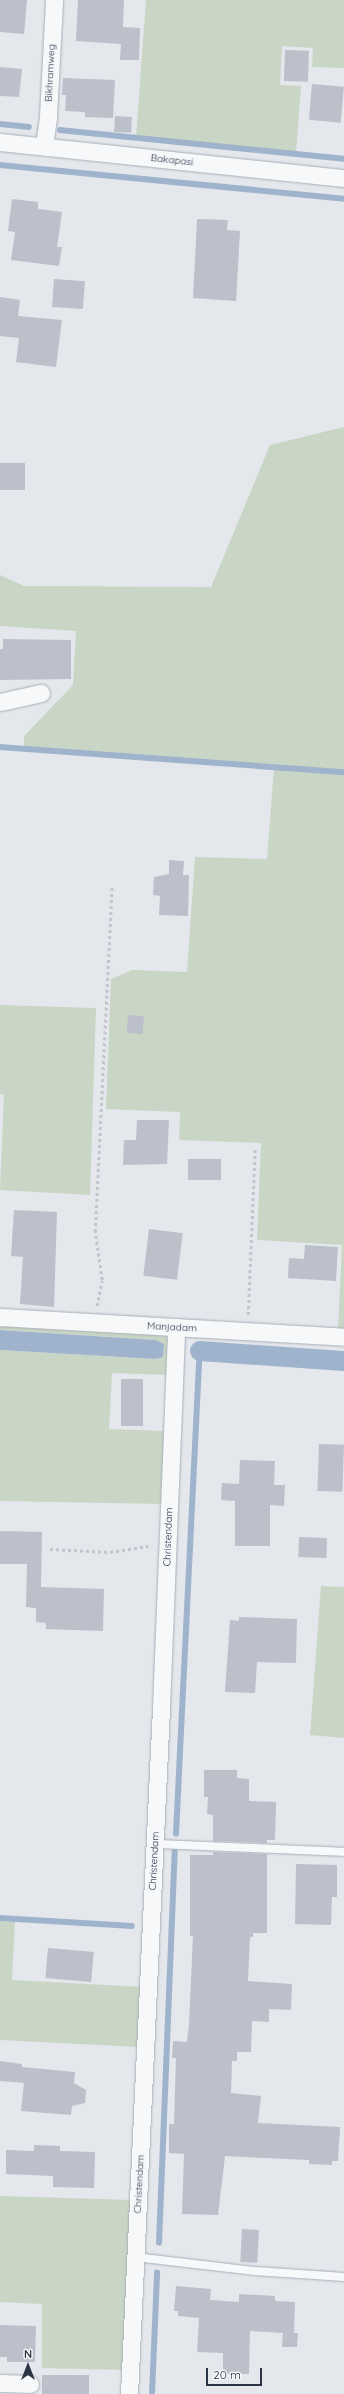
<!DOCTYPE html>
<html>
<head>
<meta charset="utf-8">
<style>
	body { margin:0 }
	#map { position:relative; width:344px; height:2394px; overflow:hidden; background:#e4e7ec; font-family:Quicksand,sans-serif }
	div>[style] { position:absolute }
	.green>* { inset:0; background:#c9d6c5 }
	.water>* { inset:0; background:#9fb4cc }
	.stream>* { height:5.5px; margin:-2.75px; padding:0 2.75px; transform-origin:2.75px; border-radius:2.75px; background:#9fb4cc }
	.canal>* { height:20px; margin:-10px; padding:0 10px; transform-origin:10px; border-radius:10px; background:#9fb4cc }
	.building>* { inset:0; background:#bbc0ca; transform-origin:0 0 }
	.path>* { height:2.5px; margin-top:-1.25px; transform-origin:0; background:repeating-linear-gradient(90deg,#c2c5cb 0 3px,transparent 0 6px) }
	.roads { filter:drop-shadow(0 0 1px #a9aeb7) drop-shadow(0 0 1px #a9aeb7) }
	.lane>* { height:8px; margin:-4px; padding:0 4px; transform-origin:4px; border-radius:4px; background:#f7f8fa }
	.street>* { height:17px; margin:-8.5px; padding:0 8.5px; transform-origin:8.5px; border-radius:8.5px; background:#f7f8fa }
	span { translate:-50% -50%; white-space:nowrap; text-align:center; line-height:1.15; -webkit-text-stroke:3.5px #f4f6f9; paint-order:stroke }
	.street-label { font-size:10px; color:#2b3445 }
	.north { position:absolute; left:8px; top:2346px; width:40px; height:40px; -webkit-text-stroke:3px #f4f6f9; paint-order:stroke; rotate:0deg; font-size:11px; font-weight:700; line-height:16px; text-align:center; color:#2b3445 }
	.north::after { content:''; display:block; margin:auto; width:14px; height:18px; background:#2b3445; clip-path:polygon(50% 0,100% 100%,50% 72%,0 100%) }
	.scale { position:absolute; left:206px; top:2368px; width:56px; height:18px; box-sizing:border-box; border:2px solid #2b3445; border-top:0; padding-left:5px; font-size:12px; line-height:14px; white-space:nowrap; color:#2b3445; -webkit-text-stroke:3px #f4f6f9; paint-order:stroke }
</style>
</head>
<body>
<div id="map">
	<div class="green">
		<div style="clip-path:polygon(146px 0,344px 0,344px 68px,312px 67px,313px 48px,282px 46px,280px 85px,301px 86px,296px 153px,136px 137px)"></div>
		<div style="clip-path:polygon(344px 427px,344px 1331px,338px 1331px,342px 1245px,257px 1240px,261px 1143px,179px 1140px,180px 1112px,106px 1109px,111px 979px,132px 970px,187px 972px,195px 857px,267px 859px,274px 767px,24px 749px,24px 736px,73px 685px,76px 631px,0 626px,0 575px,24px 586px,211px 587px,270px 445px)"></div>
		<div style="clip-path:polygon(0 1005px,96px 1008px,90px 1195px,0 1190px,4px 1095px,0 1094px)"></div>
		<div style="clip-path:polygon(0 1322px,162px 1333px,169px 1340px,169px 1375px,112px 1373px,109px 1429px,166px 1431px,164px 1504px,0 1501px,0 1350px,155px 1359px,164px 1344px,156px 1340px,0 1330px)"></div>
		<div style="clip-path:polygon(321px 1586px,344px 1587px,344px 1738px,310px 1735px)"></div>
		<div style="clip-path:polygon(0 1918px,15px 1919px,12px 1980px,143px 1987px,139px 2047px,0 2040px)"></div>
		<div style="clip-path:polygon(0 2196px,132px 2200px,126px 2370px,42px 2368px,42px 2304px,0 2302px)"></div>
	</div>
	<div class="water">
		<div style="clip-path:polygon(0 1330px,156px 1340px,164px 1344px,163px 1357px,155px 1359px,0 1350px)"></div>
	</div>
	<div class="stream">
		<div style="left:0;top:124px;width:29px;rotate:6deg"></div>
		<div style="left:60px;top:130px;width:285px;rotate:5.8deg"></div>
		<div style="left:0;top:165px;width:346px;rotate:5.6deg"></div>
		<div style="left:0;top:747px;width:345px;rotate:4.2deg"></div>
		<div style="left:176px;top:1834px;width:484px;rotate:-87.2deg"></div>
		<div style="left:0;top:1918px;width:132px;rotate:3.5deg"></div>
		<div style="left:159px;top:2243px;width:391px;rotate:-87.7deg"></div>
		<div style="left:152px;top:2394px;width:121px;rotate:-87.6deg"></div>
	</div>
	<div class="canal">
		<div style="left:200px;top:1351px;width:144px;rotate:4deg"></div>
	</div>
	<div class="building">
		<div style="clip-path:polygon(0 0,27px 0,24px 34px,0 32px)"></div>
		<div style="clip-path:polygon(78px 0,124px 0,123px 27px,140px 28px,139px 60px,120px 60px,121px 44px,76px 41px)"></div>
		<div style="left:285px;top:50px;width:24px;height:31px;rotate:2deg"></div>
		<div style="clip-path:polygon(0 67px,22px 69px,19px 97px,0 96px)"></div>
		<div style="clip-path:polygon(63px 78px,115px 80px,113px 118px,85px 117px,85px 112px,65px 111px,66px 95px,62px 95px)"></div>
		<div style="left:312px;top:84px;width:32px;height:36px;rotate:5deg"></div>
		<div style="left:115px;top:116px;width:17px;height:16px;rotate:3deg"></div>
		<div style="clip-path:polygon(12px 199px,38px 202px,38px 209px,62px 212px,57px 247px,62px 247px,59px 266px,11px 260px,15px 232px,8px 231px)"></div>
		<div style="clip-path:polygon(197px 219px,228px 220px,227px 230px,240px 231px,236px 301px,193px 298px)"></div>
		<div style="left:54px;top:279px;width:31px;height:28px;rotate:4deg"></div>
		<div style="clip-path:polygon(0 297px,20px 300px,18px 316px,62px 320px,56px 367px,16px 362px,19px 338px,0 336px)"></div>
		<div style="left:0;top:463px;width:25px;height:27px"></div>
		<div style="clip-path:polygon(3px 639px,71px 640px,71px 679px,0 680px,0 649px,3px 649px)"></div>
		<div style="clip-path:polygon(169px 860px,184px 861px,183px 875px,189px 875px,188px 916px,159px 915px,160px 896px,153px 895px,154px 877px,169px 874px)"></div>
		<div style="left:128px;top:1015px;width:16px;height:18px;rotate:4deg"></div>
		<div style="clip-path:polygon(137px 1120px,169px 1120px,167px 1164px,123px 1165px,124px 1140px,136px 1140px)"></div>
		<div style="left:188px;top:1159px;width:33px;height:21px"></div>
		<div style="clip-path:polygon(14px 1210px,57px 1212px,54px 1307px,20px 1304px,23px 1257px,11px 1256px)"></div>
		<div style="left:149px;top:1229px;width:34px;height:47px;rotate:7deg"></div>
		<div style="clip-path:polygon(305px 1245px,338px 1247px,336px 1281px,288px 1278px,289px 1258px,304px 1259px)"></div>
		<div style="left:121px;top:1379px;width:22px;height:47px"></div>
		<div style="left:319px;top:1444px;width:25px;height:47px;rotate:2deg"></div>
		<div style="clip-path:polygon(240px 1460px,275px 1461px,274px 1485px,285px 1485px,284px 1506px,270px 1505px,270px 1546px,235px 1546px,235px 1501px,221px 1500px,222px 1483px,239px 1484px)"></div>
		<div style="clip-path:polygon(0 1531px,42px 1532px,41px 1587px,104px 1589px,103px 1631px,46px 1629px,46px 1623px,36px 1622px,36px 1608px,26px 1607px,27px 1564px,0 1564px)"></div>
		<div style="left:299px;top:1537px;width:28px;height:20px;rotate:2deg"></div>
		<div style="clip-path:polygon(239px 1617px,297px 1619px,296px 1663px,257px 1662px,255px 1693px,225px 1692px,230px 1620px,239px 1621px)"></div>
		<div style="clip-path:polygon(204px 1770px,237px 1770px,237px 1778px,249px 1779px,249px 1801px,276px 1802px,275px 1840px,267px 1840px,267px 1843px,213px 1841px,213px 1815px,207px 1814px,208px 1797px,204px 1797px)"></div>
		<div style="clip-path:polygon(213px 1852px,267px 1854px,267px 1933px,253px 1933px,253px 1937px,250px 1937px,248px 1981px,292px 1984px,291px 2010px,269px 2009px,269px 2022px,252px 2021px,251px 2052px,237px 2052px,237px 2061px,232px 2061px,231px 2093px,261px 2096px,258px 2123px,340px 2127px,338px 2161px,332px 2161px,332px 2165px,309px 2164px,309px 2160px,225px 2156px,218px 2215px,182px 2214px,184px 2154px,169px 2153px,169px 2124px,174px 2124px,176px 2058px,172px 2058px,173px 2041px,187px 2042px,189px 2024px,193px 1936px,190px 1936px,190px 1855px,213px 1855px)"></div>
		<div style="clip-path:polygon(296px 1864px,337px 1865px,337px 1897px,332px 1897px,331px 1925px,295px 1924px)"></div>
		<div style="left:48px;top:1948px;width:46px;height:30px;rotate:5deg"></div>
		<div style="clip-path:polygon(0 2061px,22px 2064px,22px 2067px,75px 2072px,74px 2083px,86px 2090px,85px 2103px,72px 2106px,71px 2115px,21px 2111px,24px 2083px,0 2081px)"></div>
		<div style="clip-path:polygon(34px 2145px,60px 2146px,60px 2151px,95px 2152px,94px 2188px,53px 2187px,53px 2176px,6px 2174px,6px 2150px,34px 2151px)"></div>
		<div style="left:242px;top:2229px;width:17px;height:33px;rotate:3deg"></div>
		<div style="clip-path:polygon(176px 2286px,211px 2289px,210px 2300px,239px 2302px,239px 2294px,275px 2296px,275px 2301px,295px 2302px,294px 2333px,298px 2333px,297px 2347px,282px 2347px,283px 2333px,250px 2331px,249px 2374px,223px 2374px,223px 2353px,197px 2352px,199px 2318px,178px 2316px,178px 2311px,174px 2311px)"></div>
		<div style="clip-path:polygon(0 2325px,36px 2326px,35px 2362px,7px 2362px,7px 2357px,0 2357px)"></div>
		<div style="left:42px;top:2375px;width:47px;height:19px"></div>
	</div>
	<div class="path">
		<div style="left:97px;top:1306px;width:26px;rotate:-79deg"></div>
		<div style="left:102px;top:1280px;width:49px;rotate:-98.3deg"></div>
		<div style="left:95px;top:1232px;width:347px;rotate:-87.2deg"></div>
		<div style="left:248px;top:1315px;width:166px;rotate:-87.6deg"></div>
		<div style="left:50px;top:1549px;width:60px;rotate:2.9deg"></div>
		<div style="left:110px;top:1552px;width:39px;rotate:-9deg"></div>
	</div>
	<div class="roads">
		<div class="lane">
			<div style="left:155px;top:1844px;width:189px;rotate:2.4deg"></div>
			<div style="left:135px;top:2257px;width:121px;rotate:6.7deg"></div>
			<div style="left:255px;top:2271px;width:89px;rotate:3.9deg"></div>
		</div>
		<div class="street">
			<div style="left:0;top:142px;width:346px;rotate:6deg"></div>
			<div style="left:44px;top:146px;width:30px;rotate:-82deg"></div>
			<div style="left:48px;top:116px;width:116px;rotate:-87deg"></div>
			<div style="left:0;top:702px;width:42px;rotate:-12.4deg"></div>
			<div style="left:0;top:1317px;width:345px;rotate:3.3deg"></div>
			<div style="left:0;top:2383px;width:30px;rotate:2deg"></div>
			<div style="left:129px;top:2394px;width:688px;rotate:-87.33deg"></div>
			<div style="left:161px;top:1707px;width:380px;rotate:-87.7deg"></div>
		</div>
	</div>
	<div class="street-label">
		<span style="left:50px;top:73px;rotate:-87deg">Bikhramweg</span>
		<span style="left:172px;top:160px;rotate:6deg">Bakapasi</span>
		<span style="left:172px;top:1327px;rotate:3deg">Manjadam</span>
		<span style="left:168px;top:1537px;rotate:-88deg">Christendam</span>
		<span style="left:154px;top:1861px;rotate:-87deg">Christendam</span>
		<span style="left:139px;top:2184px;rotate:-87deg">Christendam</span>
	</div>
	<div class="north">N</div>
	<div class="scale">20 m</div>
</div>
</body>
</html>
